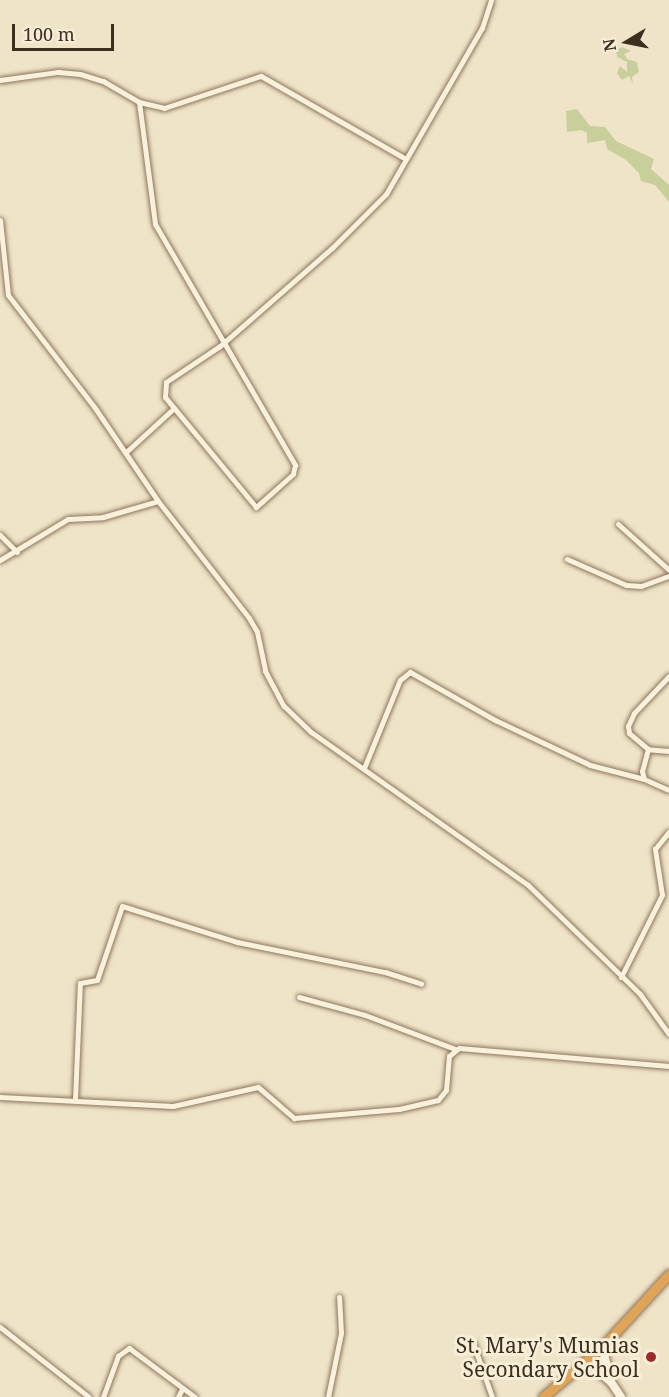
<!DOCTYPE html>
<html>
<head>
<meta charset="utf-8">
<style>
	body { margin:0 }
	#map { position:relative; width:669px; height:1397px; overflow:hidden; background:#f0e4c8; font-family:"Noto Serif",serif }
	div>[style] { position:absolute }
	.green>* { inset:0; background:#c9cf9b }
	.roads { filter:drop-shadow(0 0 2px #8d765c) drop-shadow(0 0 2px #8d765c) }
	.street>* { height:5px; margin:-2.5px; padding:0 2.5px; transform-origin:2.5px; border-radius:2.5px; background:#faf1dc }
	.secondary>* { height:8px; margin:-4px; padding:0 4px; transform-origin:4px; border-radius:4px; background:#faf1dc }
	.highway>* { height:9px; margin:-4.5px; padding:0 4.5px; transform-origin:4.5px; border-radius:4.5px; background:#e0a458 }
	.dots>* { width:16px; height:16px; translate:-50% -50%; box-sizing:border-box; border:3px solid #f7eed8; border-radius:50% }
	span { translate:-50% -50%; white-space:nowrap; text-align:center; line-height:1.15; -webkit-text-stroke:6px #f7eed8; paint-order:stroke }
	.poi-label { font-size:21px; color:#3d2e20 }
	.right { translate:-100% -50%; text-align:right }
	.north { position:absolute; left:597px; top:12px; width:60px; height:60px; -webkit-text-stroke:4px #f7eed8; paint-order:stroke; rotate:260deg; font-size:16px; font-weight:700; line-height:24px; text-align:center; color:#3d2e20 }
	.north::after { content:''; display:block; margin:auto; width:21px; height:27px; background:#3d2e20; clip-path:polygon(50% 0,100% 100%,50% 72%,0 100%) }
	.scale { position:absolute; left:12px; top:24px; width:102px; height:27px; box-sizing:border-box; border:3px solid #3d2e20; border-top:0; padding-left:8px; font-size:18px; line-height:21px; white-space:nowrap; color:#3d2e20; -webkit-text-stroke:4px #f7eed8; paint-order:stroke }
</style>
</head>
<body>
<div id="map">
	<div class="green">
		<div style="clip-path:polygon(622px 47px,631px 51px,624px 54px,627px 59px,637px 62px,639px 72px,632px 77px,633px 84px,629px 76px,622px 80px,617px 73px,620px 66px,627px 72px,627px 62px,617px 57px,616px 50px)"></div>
		<div style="clip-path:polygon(577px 109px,590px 126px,605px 127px,616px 141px,654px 159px,651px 169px,669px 185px,669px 202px,655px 185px,641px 181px,639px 173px,626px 160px,607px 149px,605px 140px,587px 143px,587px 133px,582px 130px,567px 132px,566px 111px)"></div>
	</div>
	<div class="roads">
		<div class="street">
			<div style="left:0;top:80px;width:59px;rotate:-7.9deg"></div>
			<div style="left:58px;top:72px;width:22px;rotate:5deg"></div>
			<div style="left:80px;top:74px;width:24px;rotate:17deg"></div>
			<div style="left:103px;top:81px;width:42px;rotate:30.3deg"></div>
			<div style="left:139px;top:102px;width:26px;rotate:13deg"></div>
			<div style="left:164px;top:108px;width:102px;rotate:-18.3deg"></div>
			<div style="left:261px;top:76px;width:165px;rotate:29.8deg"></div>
			<div style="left:139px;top:102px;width:123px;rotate:82.5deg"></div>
			<div style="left:155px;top:224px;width:279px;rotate:59.8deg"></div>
			<div style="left:295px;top:465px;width:9px;rotate:103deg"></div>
			<div style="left:293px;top:474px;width:50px;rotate:138.3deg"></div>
			<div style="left:256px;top:507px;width:129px;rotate:-129.6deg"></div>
			<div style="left:0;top:220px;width:75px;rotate:83.9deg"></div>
			<div style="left:8px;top:295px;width:143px;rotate:52.4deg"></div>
			<div style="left:95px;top:408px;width:112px;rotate:55.9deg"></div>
			<div style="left:158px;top:501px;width:148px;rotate:52.1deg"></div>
			<div style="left:249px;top:618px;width:16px;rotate:60deg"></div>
			<div style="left:257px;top:632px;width:40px;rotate:78deg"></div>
			<div style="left:265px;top:671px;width:40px;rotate:62deg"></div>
			<div style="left:284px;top:706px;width:37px;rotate:44deg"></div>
			<div style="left:311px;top:732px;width:266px;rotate:35.2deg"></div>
			<div style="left:528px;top:885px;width:156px;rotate:44.2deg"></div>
			<div style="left:640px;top:994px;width:49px;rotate:54.1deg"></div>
			<div style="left:126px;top:452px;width:65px;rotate:-42.5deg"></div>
			<div style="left:174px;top:408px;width:14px;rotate:-129deg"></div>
			<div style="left:165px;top:397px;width:15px;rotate:-86deg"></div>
			<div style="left:166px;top:382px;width:65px;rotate:-33.7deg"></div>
			<div style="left:220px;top:346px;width:149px;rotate:-41.2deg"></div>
			<div style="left:332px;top:248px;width:76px;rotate:-45deg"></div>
			<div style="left:386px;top:194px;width:192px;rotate:-60deg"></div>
			<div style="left:482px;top:28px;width:29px;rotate:-72deg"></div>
			<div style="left:618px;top:524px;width:69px;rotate:42deg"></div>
			<div style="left:0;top:535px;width:24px;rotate:45deg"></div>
			<div style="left:567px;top:559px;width:64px;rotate:23.8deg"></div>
			<div style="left:626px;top:585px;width:15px;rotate:4deg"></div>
			<div style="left:641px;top:586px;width:30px;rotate:-20deg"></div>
			<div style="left:0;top:560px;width:79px;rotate:-31.1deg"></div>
			<div style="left:68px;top:519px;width:35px;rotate:-3deg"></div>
			<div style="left:103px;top:517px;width:57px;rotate:-16.2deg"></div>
			<div style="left:648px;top:749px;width:25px;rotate:-140deg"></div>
			<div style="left:629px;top:733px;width:7px;rotate:-98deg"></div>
			<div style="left:628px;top:726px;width:14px;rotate:-65deg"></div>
			<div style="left:634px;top:713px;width:51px;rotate:-46.6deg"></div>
			<div style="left:669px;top:751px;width:21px;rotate:-175deg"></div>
			<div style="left:648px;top:749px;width:23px;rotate:105deg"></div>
			<div style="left:642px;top:771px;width:8px;rotate:76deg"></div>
			<div style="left:644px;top:779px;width:27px;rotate:24deg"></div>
			<div style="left:364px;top:768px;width:95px;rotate:-67.8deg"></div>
			<div style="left:400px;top:680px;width:13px;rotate:-39deg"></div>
			<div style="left:410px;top:672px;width:98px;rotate:29.5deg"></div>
			<div style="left:495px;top:720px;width:105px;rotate:25.3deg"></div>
			<div style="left:590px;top:765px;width:56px;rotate:14.5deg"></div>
			<div style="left:621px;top:977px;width:92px;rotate:-63.4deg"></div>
			<div style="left:662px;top:895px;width:47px;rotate:-98.7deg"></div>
			<div style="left:655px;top:849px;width:22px;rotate:-51deg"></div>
			<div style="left:299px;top:997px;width:68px;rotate:15.3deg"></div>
			<div style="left:365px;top:1015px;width:96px;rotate:20.7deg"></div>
			<div style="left:0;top:1097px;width:173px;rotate:3deg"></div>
			<div style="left:173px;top:1106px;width:87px;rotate:-12.6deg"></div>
			<div style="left:258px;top:1087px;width:48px;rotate:40.7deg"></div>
			<div style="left:294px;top:1118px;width:105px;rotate:-4.9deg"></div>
			<div style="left:399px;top:1109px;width:40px;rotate:-13deg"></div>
			<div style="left:438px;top:1100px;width:13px;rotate:-51deg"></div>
			<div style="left:446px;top:1090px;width:34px;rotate:-85deg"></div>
			<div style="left:449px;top:1056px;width:13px;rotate:-39deg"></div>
			<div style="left:459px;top:1048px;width:211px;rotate:4.9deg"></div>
			<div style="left:75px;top:1100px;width:117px;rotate:-87.6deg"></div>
			<div style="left:80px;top:983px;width:17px;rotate:-10deg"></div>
			<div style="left:97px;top:980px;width:78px;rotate:-71.3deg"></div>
			<div style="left:122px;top:906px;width:121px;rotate:17.4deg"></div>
			<div style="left:237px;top:942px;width:151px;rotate:11.5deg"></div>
			<div style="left:385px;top:972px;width:38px;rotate:18deg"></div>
			<div style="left:0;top:1327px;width:113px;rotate:38.2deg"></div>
			<div style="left:473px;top:1343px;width:57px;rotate:70.6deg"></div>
			<div style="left:103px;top:1397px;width:44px;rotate:-69.9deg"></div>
			<div style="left:118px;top:1356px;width:14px;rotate:-36deg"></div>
			<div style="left:129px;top:1348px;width:82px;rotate:36.6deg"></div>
			<div style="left:178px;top:1397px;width:9px;rotate:-63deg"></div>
			<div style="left:328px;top:1397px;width:65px;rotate:-78.5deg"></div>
			<div style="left:341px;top:1333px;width:36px;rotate:-93deg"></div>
		</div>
		<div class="secondary">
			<div style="left:602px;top:1347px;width:35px;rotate:75deg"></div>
			<div style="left:587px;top:1362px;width:31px;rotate:40deg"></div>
			<div style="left:611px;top:1382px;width:18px;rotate:56deg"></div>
		</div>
		<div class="highway">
			<div style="left:543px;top:1397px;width:77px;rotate:-40.3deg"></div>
			<div style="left:602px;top:1347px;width:99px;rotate:-47.5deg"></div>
		</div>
	</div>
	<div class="dots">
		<div style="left:651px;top:1357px;background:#9e2a2b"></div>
	</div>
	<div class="poi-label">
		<span class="right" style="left:639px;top:1357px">St. Mary's Mumias<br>Secondary School</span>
	</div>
	<div class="north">N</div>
	<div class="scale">100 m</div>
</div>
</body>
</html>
